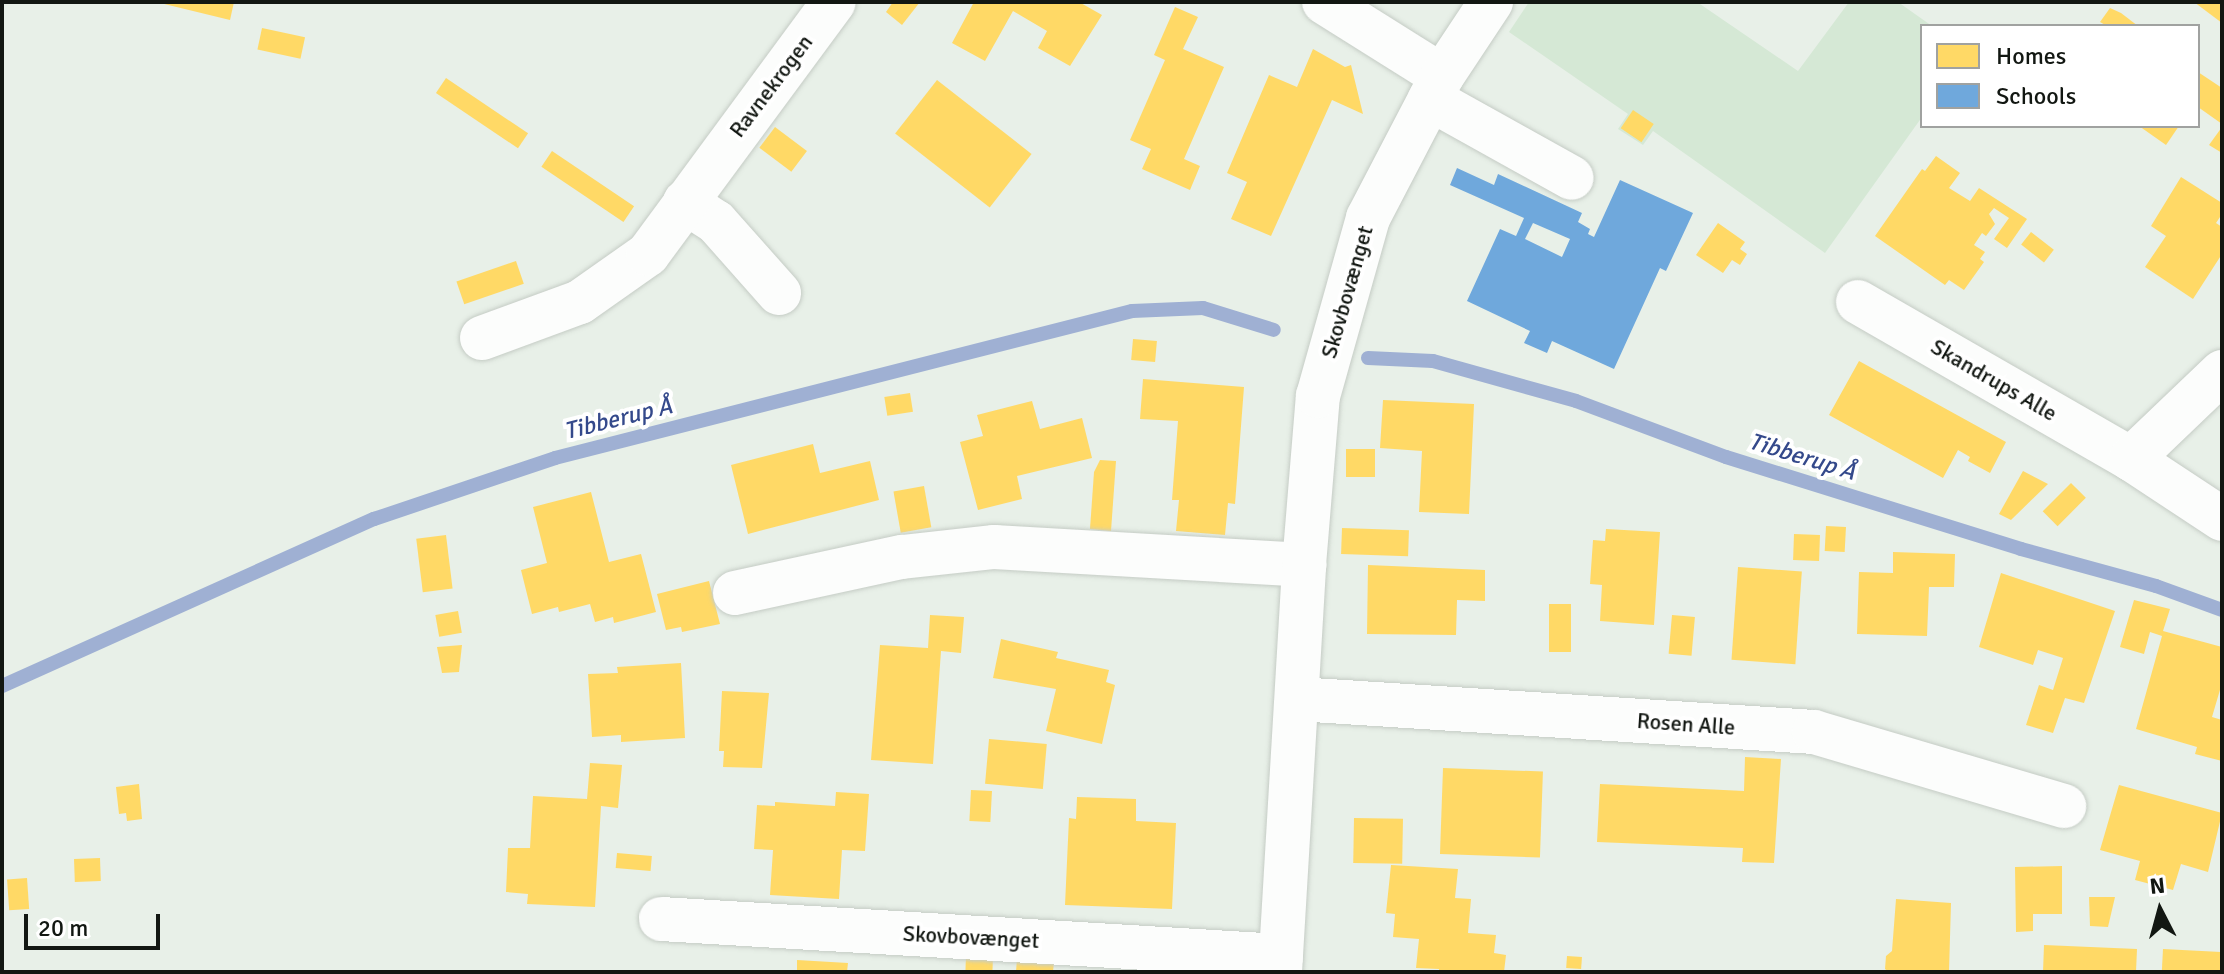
<!DOCTYPE html>
<html>
<head>
<meta charset="utf-8">
<style>
	body { margin:0 }
	#map { position:relative; width:2224px; height:974px; overflow:hidden; background:#e8f0e8; font-family:Signika,sans-serif }
	div>[style] { position:absolute }
	.green>* { inset:0; background:#d5e8d5 }
	.homes>* { inset:0; background:#ffd966; transform-origin:0 0 }
	.schools>* { inset:0; background:#6fa8dc }
	.stream>* { height:14px; margin:-7px; padding:0 7px; transform-origin:7px; border-radius:7px; background:#9fb0d3 }
	.roads { filter:drop-shadow(0 0 2px #c5ccc5) drop-shadow(0 0 2px #c5ccc5) }
	.minor>* { height:44px; margin:-22px; padding:0 22px; transform-origin:22px; border-radius:22px; background:#fcfdfc }
	span { translate:-50% -50%; white-space:nowrap; text-align:center; line-height:1.15; -webkit-text-stroke:8px #fff; paint-order:stroke }
	.street-label { font-size:22px; color:#121712 }
	.water-label { font-size:24px; color:#34498b; font-style:italic }
	.frame { position:absolute; inset:0; border:4px solid #121712; pointer-events:none }
	.legend { position:absolute; left:1920px; top:24px; width:280px; height:104px; box-sizing:border-box; background:#fff; border:2px solid #a0a2a0; margin:0; padding:10px 14px; list-style:none; font-size:24px; color:#121712 }
	.legend li { display:flex; align-items:center; gap:16px; height:40px }
	.legend b { width:40px; border:2px solid #a0a2a0 }
	.north { position:absolute; left:2120px; top:870px; width:80px; height:80px; -webkit-text-stroke:6px #fff; paint-order:stroke; rotate:354deg; font-size:22px; font-weight:700; line-height:32px; text-align:center; color:#121712 }
	.north::after { content:''; display:block; margin:auto; width:28px; height:36px; background:#121712; clip-path:polygon(50% 0,100% 100%,50% 72%,0 100%) }
	.scale { position:absolute; left:24px; top:914px; width:136px; height:36px; box-sizing:border-box; border:4px solid #121712; border-top:0; padding-left:10px; font-size:24px; line-height:28px; white-space:nowrap; color:#121712; -webkit-text-stroke:6px #fff; paint-order:stroke }
</style>
</head>
<body>
<div id="map">
	<div class="green">
		<div style="clip-path:polygon(1529px 2px,1697px 2px,1798px 71px,1849px 2px,1898px 2px,1932px 26px,1922px 26px,1922px 117px,1825px 253px,1653px 131px,1643px 145px,1618px 129px,1628px 114px,1509px 32px)"></div>
	</div>
	<div class="homes">
		<div style="clip-path:polygon(156px 2px,234px 2px,230px 20px)"></div>
		<div style="clip-path:polygon(893px 2px,920px 2px,902px 25px,886px 12px)"></div>
		<div style="clip-path:polygon(974px 2px,1079px 2px,1102px 15px,1070px 66px,1038px 48px,1047px 31px,1013px 11px,985px 61px,952px 43px)"></div>
		<div style="clip-path:polygon(2194px 2px,2222px 2px,2222px 23px)"></div>
		<div style="clip-path:polygon(1175px 7px,1198px 17px,1183px 49px,1224px 67px,1184px 159px,1200px 166px,1190px 190px,1142px 169px,1151px 149px,1130px 140px,1165px 60px,1154px 55px)"></div>
		<div style="clip-path:polygon(2110px 8px,2121px 13px,2138px 26px,2107px 26px,2100px 22px)"></div>
		<div style="left:262px;top:28px;width:44px;height:22px;rotate:12deg"></div>
		<div style="clip-path:polygon(1313px 49px,1345px 67px,1351px 65px,1363px 114px,1332px 100px,1271px 236px,1231px 219px,1247px 182px,1227px 173px,1269px 75px,1297px 87px)"></div>
		<div style="clip-path:polygon(2198px 72px,2222px 88px,2222px 124px,2198px 107px)"></div>
		<div style="left:446px;top:78px;width:99px;height:18px;rotate:34deg"></div>
		<div style="left:937px;top:80px;width:120px;height:68px;rotate:38deg"></div>
		<div style="left:1633px;top:110px;width:25px;height:22px;rotate:34deg"></div>
		<div style="clip-path:polygon(2139px 126px,2179px 126px,2166px 145px)"></div>
		<div style="left:775px;top:127px;width:40px;height:26px;rotate:37deg"></div>
		<div style="clip-path:polygon(2222px 127px,2222px 153px,2209px 145px)"></div>
		<div style="left:552px;top:151px;width:99px;height:19px;rotate:34deg"></div>
		<div style="clip-path:polygon(1936px 156px,1960px 173px,1949px 188px,1970px 201px,1979px 188px,2027px 219px,2007px 248px,1994px 239px,2009px 218px,1994px 208px,1989px 214px,1995px 224px,1986px 236px,1982px 233px,1974px 245px,1985px 252px,1980px 259px,1984px 262px,1964px 290px,1949px 280px,1945px 285px,1875px 236px,1922px 169px,1925px 171px)"></div>
		<div style="clip-path:polygon(2181px 177px,2222px 203px,2222px 214px,2216px 223px,2222px 227px,2222px 254px,2193px 299px,2145px 267px,2166px 236px,2151px 226px)"></div>
		<div style="clip-path:polygon(1718px 223px,1745px 242px,1740px 249px,1747px 254px,1740px 265px,1732px 260px,1723px 273px,1696px 255px)"></div>
		<div style="left:2031px;top:232px;width:29px;height:16px;rotate:38deg"></div>
		<div style="left:516px;top:261px;width:24px;height:63px;rotate:71deg"></div>
		<div style="left:1133px;top:339px;width:24px;height:21px;rotate:5deg"></div>
		<div style="clip-path:polygon(1859px 361px,2006px 442px,1990px 473px,1968px 461px,1970px 457px,1958px 450px,1943px 478px,1829px 415px)"></div>
		<div style="clip-path:polygon(1143px 379px,1244px 387px,1235px 504px,1228px 503px,1225px 535px,1176px 531px,1179px 500px,1172px 500px,1178px 421px,1140px 419px)"></div>
		<div style="left:910px;top:393px;width:19px;height:26px;rotate:81deg"></div>
		<div style="clip-path:polygon(1383px 400px,1474px 404px,1469px 514px,1419px 512px,1422px 451px,1380px 448px)"></div>
		<div style="clip-path:polygon(1032px 401px,1040px 429px,1082px 418px,1092px 458px,1017px 476px,1022px 499px,978px 510px,960px 442px,983px 436px,977px 415px)"></div>
		<div style="clip-path:polygon(813px 444px,820px 473px,870px 461px,879px 500px,748px 534px,731px 465px)"></div>
		<div style="left:1346px;top:449px;width:29px;height:28px"></div>
		<div style="clip-path:polygon(1100px 460px,1116px 461px,1111px 531px,1090px 529px,1094px 472px)"></div>
		<div style="clip-path:polygon(2023px 471px,2048px 484px,2011px 520px,1999px 514px)"></div>
		<div style="left:2071px;top:483px;width:21px;height:40px;rotate:45deg"></div>
		<div style="left:924px;top:486px;width:42px;height:31px;rotate:80deg"></div>
		<div style="clip-path:polygon(591px 492px,609px 562px,641px 554px,656px 612px,614px 623px,613px 617px,595px 622px,590px 604px,559px 612px,558px 607px,532px 614px,521px 570px,547px 563px,533px 507px)"></div>
		<div style="left:1826px;top:526px;width:20px;height:25px;rotate:3deg"></div>
		<div style="left:1342px;top:528px;width:67px;height:26px;rotate:2deg"></div>
		<div style="clip-path:polygon(1606px 529px,1660px 532px,1654px 625px,1600px 621px,1602px 585px,1590px 584px,1593px 540px,1605px 541px)"></div>
		<div style="left:1794px;top:534px;width:26px;height:26px;rotate:2deg"></div>
		<div style="left:446px;top:535px;width:54px;height:30px;rotate:83deg"></div>
		<div style="clip-path:polygon(1893px 552px,1955px 554px,1954px 587px,1929px 587px,1927px 636px,1857px 634px,1859px 572px,1893px 573px)"></div>
		<div style="clip-path:polygon(1368px 565px,1485px 570px,1485px 601px,1457px 600px,1456px 635px,1367px 634px)"></div>
		<div style="left:1738px;top:567px;width:64px;height:93px;rotate:4deg"></div>
		<div style="clip-path:polygon(2001px 573px,2115px 611px,2084px 703px,2065px 698px,2053px 733px,2026px 725px,2039px 685px,2053px 690px,2063px 658px,2038px 650px,2033px 665px,1979px 647px)"></div>
		<div style="clip-path:polygon(709px 581px,720px 624px,682px 632px,681px 627px,666px 630px,657px 594px)"></div>
		<div style="clip-path:polygon(2134px 600px,2170px 609px,2163px 631px,2222px 647px,2222px 683px,2212px 717px,2222px 720px,2222px 761px,2195px 754px,2197px 747px,2136px 729px,2162px 636px,2150px 632px,2144px 654px,2120px 647px)"></div>
		<div style="left:1549px;top:604px;width:22px;height:48px"></div>
		<div style="left:458px;top:611px;width:22px;height:23px;rotate:80deg"></div>
		<div style="clip-path:polygon(930px 615px,964px 617px,961px 653px,941px 651px,933px 764px,871px 760px,880px 645px,928px 648px)"></div>
		<div style="left:1672px;top:615px;width:23px;height:39px;rotate:5deg"></div>
		<div style="clip-path:polygon(1001px 639px,1058px 652px,1056px 658px,1109px 670px,1106px 682px,1115px 685px,1102px 744px,1046px 731px,1056px 689px,993px 678px)"></div>
		<div style="clip-path:polygon(462px 645px,459px 672px,442px 673px,437px 647px)"></div>
		<div style="clip-path:polygon(681px 663px,685px 738px,621px 742px,621px 735px,592px 737px,588px 674px,618px 673px,617px 667px)"></div>
		<div style="clip-path:polygon(722px 691px,769px 693px,762px 768px,723px 767px,724px 751px,719px 751px)"></div>
		<div style="left:989px;top:739px;width:58px;height:45px;rotate:5deg"></div>
		<div style="clip-path:polygon(1745px 757px,1781px 759px,1774px 863px,1742px 862px,1743px 848px,1597px 842px,1600px 784px,1744px 791px)"></div>
		<div style="clip-path:polygon(590px 763px,622px 765px,618px 808px,601px 806px,595px 907px,527px 904px,528px 894px,506px 892px,508px 848px,530px 848px,533px 796px,587px 799px)"></div>
		<div style="left:1443px;top:768px;width:100px;height:86px;rotate:2deg"></div>
		<div style="clip-path:polygon(139px 784px,142px 819px,127px 821px,126px 813px,119px 814px,116px 787px)"></div>
		<div style="clip-path:polygon(2119px 785px,2222px 813px,2208px 872px,2181px 864px,2173px 890px,2135px 880px,2140px 861px,2100px 850px)"></div>
		<div style="left:971px;top:790px;width:21px;height:31px;rotate:3deg"></div>
		<div style="clip-path:polygon(836px 792px,869px 794px,865px 851px,842px 850px,839px 899px,770px 895px,773px 850px,754px 849px,757px 805px,775px 806px,775px 802px,835px 806px)"></div>
		<div style="clip-path:polygon(1077px 797px,1136px 799px,1136px 821px,1176px 823px,1172px 909px,1065px 905px,1069px 818px,1076px 819px)"></div>
		<div style="left:1354px;top:818px;width:49px;height:45px;rotate:1deg"></div>
		<div style="left:617px;top:853px;width:35px;height:15px;rotate:5deg"></div>
		<div style="left:100px;top:858px;width:23px;height:26px;rotate:88deg"></div>
		<div style="clip-path:polygon(1391px 865px,1458px 869px,1455px 898px,1471px 899px,1468px 933px,1496px 935px,1494px 953px,1506px 955px,1504px 972px,1439px 972px,1439px 969px,1416px 968px,1419px 939px,1393px 937px,1395px 914px,1386px 913px)"></div>
		<div style="clip-path:polygon(2062px 866px,2062px 914px,2033px 914px,2033px 931px,2016px 932px,2015px 867px)"></div>
		<div style="left:27px;top:878px;width:31px;height:20px;rotate:86deg"></div>
		<div style="clip-path:polygon(2089px 897px,2115px 897px,2108px 927px,2090px 926px)"></div>
		<div style="clip-path:polygon(1896px 899px,1951px 903px,1949px 972px,1889px 972px,1885px 969px,1886px 956px,1892px 951px)"></div>
		<div style="clip-path:polygon(2044px 945px,2137px 949px,2136px 972px,2043px 972px)"></div>
		<div style="left:2163px;top:949px;width:58px;height:23px;rotate:3deg"></div>
		<div style="left:966px;top:955px;width:27px;height:17px;rotate:2deg"></div>
		<div style="left:1567px;top:956px;width:15px;height:12px;rotate:4deg"></div>
		<div style="clip-path:polygon(1017px 958px,1054px 961px,1053px 972px,1016px 972px)"></div>
		<div style="clip-path:polygon(797px 960px,848px 963px,847px 972px,797px 972px)"></div>
	</div>
	<div class="schools">
		<div style="clip-path:polygon(evenodd,1457px 168px,1494px 185px,1498px 174px,1582px 213px,1578px 222px,1590px 229px,1588px 234px,1594px 237px,1620px 180px,1693px 213px,1666px 271px,1660px 268px,1614px 369px,1552px 341px,1547px 353px,1524px 343px,1530px 331px,1467px 301px,1500px 229px,1516px 236px,1524px 218px,1450px 185px,1457px 168px,1533px 223px,1570px 239px,1562px 257px,1525px 239px,1533px 223px)"></div>
	</div>
	<div class="stream">
		<div style="left:1368px;top:358px;width:65px;rotate:2.6deg"></div>
		<div style="left:1433px;top:361px;width:148px;rotate:15.6deg"></div>
		<div style="left:1576px;top:401px;width:160px;rotate:20.5deg"></div>
		<div style="left:1726px;top:457px;width:309px;rotate:17.3deg"></div>
		<div style="left:2021px;top:549px;width:140px;rotate:15.3deg"></div>
		<div style="left:2156px;top:586px;width:70px;rotate:20deg"></div>
		<div style="left:2px;top:686px;width:408px;rotate:-24.2deg"></div>
		<div style="left:374px;top:519px;width:191px;rotate:-18.6deg"></div>
		<div style="left:555px;top:458px;width:595px;rotate:-14.29deg"></div>
		<div style="left:1132px;top:311px;width:71px;rotate:-2.4deg"></div>
		<div style="left:1203px;top:308px;width:74px;rotate:17.2deg"></div>
	</div>
	<div class="roads">
		<div class="minor">
			<div style="left:1324px;top:2px;width:139px;rotate:32.1deg"></div>
			<div style="left:1430px;top:99px;width:162px;rotate:29.1deg"></div>
			<div style="left:685px;top:202px;width:37px;rotate:33deg"></div>
			<div style="left:716px;top:222px;width:95px;rotate:48.4deg"></div>
			<div style="left:1858px;top:302px;width:315px;rotate:29.9deg"></div>
			<div style="left:2131px;top:459px;width:109px;rotate:33.4deg"></div>
			<div style="left:482px;top:338px;width:104px;rotate:-20.2deg"></div>
			<div style="left:580px;top:302px;width:83px;rotate:-35.2deg"></div>
			<div style="left:648px;top:254px;width:313px;rotate:-53.6deg"></div>
			<div style="left:2131px;top:459px;width:126px;rotate:-43.7deg"></div>
			<div style="left:735px;top:593px;width:171px;rotate:-12.2deg"></div>
			<div style="left:902px;top:557px;width:93px;rotate:-6.2deg"></div>
			<div style="left:994px;top:547px;width:311px;rotate:3.3deg"></div>
			<div style="left:1297px;top:699px;width:518px;rotate:3.65deg"></div>
			<div style="left:1814px;top:732px;width:261px;rotate:16.5deg"></div>
			<div style="left:661px;top:919px;width:621px;rotate:3.42deg"></div>
			<div style="left:1280px;top:972px;width:408px;rotate:-86.6deg"></div>
			<div style="left:1304px;top:565px;width:170px;rotate:-85.3deg"></div>
			<div style="left:1318px;top:396px;width:185px;rotate:-74.3deg"></div>
			<div style="left:1368px;top:218px;width:160px;rotate:-62.5deg"></div>
			<div style="left:1442px;top:76px;width:89px;rotate:-56.5deg"></div>
		</div>
	</div>
	<div class="street-label">
		<span style="left:771px;top:86px;rotate:-53deg">Ravnekrogen</span>
		<span style="left:1347px;top:292px;rotate:-74deg">Skovbovænget</span>
		<span style="left:1994px;top:380px;rotate:30deg">Skandrups Alle</span>
		<span style="left:1686px;top:724px;rotate:4deg">Rosen Alle</span>
		<span style="left:971px;top:937px;rotate:3deg">Skovbovænget</span>
	</div>
	<div class="water-label">
		<span style="left:618px;top:419px;rotate:-14deg">Tibberup Å</span>
		<span style="left:1802px;top:457px;rotate:17deg">Tibberup Å</span>
	</div>
	<div class="frame"></div>
	<ul class="legend">
	<li><b style="height:22px;background:#ffd966"></b>Homes</li>
	<li><b style="height:22px;background:#6fa8dc"></b>Schools</li>
	</ul>
	<div class="north">N</div>
	<div class="scale">20 m</div>
</div>
</body>
</html>
